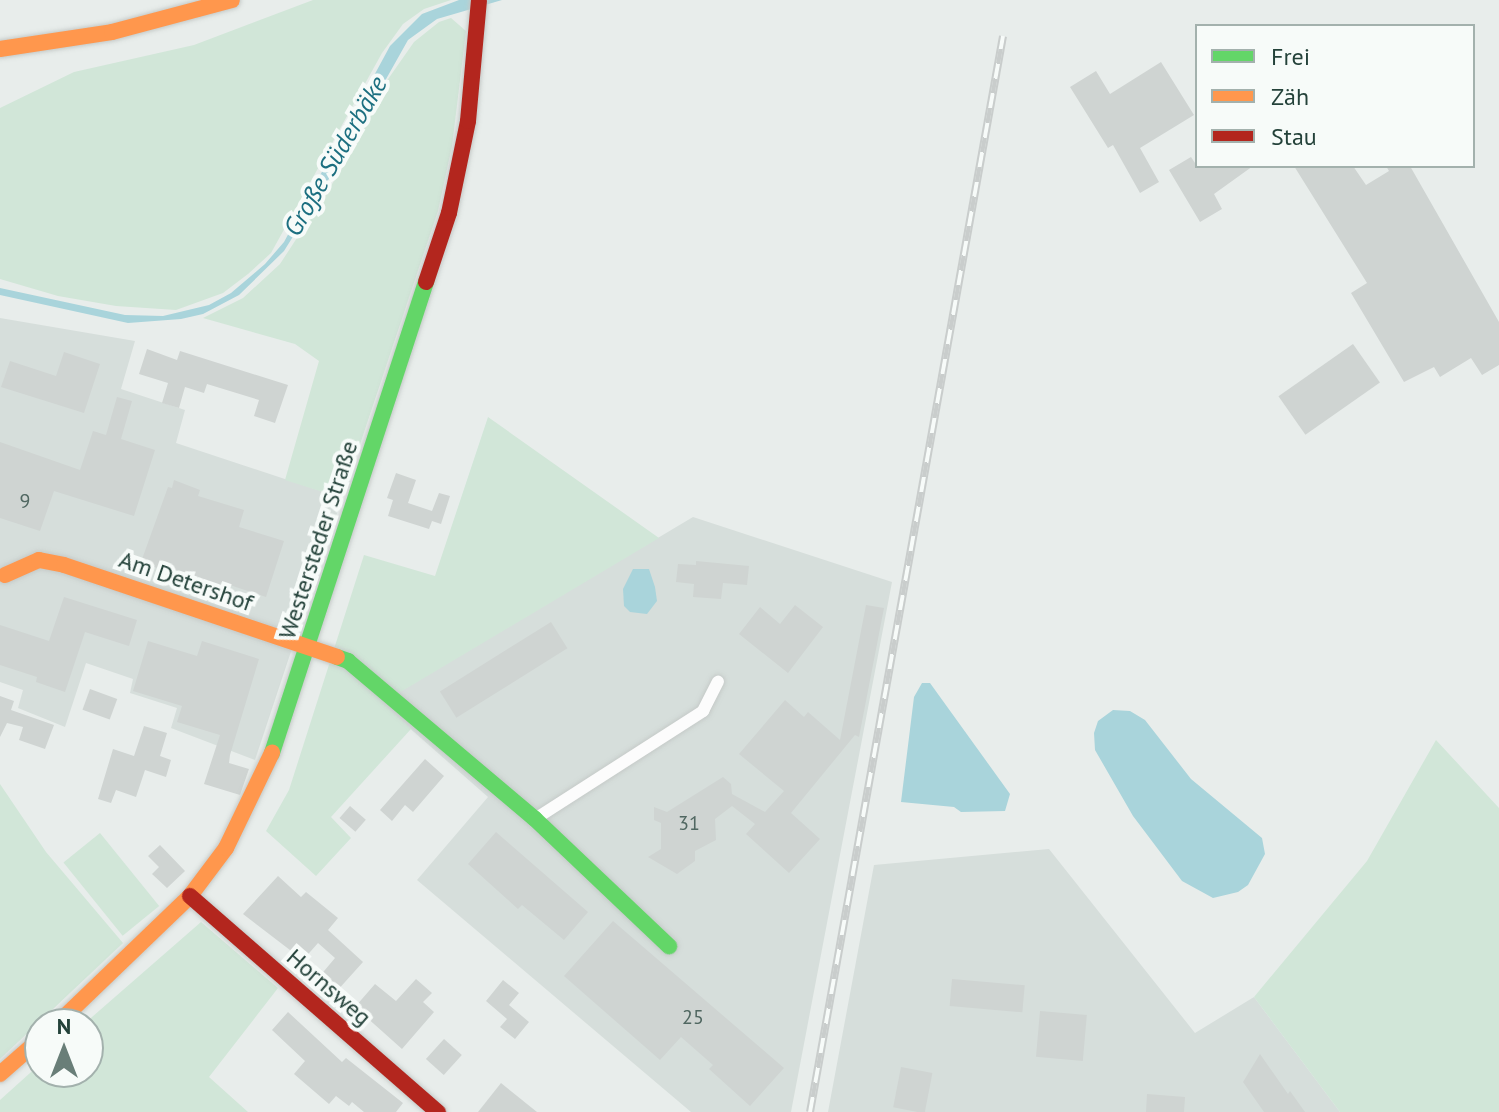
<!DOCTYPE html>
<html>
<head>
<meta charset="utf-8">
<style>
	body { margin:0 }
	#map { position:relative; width:1499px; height:1112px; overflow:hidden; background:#e8edeb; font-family:"PT Sans",sans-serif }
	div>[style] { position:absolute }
	.built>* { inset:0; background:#d6dedb }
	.green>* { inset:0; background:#d1e6d8; transform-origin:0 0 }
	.water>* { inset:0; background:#a9d4db }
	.building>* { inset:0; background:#cfd4d2; transform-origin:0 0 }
	.roads { filter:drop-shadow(0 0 2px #c5cac8) drop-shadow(0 0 2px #c5cac8) }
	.street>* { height:12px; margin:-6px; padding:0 6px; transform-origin:6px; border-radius:6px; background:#fcfcfc }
	.fast>* { height:16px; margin:-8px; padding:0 8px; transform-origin:8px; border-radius:8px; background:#63d668 }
	.slow>* { height:16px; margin:-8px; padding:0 8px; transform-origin:8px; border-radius:8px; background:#ff974d }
	.jam>* { height:16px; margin:-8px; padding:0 8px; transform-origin:8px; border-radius:8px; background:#b3261e }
	.rail>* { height:8px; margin-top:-4px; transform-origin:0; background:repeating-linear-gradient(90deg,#f7fbf9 0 15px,#c9cdcc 0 30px); box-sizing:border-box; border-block:2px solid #c9cdcc }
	span { translate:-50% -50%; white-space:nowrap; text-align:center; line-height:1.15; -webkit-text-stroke:8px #f7fbf9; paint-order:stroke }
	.number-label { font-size:20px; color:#506761 }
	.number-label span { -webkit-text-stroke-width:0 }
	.street-label { font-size:24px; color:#24423a }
	.water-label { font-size:26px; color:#1c6f80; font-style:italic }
	.legend { position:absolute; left:1195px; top:24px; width:280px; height:144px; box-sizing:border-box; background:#f7fbf9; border:2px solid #a3b1ad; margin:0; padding:10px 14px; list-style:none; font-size:24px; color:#24423a }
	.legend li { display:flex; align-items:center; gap:16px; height:40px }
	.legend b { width:40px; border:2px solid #a3b1ad }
	.north { position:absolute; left:24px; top:1008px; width:80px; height:80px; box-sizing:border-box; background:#f7fbf9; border:2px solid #a3b1ad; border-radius:50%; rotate:0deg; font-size:22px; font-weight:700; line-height:32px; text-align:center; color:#24423a }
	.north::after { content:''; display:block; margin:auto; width:28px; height:36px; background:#697e78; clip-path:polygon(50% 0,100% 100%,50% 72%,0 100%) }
</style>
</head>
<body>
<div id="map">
	<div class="built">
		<div style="clip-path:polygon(0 318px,135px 341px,121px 389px,185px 410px,176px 443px,342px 498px,255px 760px,171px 728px,177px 708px,130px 693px,133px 679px,86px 663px,65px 727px,18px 708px,23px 690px,0 682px)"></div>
		<div style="clip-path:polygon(693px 517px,892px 582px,791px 1112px,691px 1112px,417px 880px,488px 797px,381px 703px)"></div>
		<div style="clip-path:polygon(1049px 849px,1195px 1033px,1254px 997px,1340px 1112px,828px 1112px,874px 865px)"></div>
	</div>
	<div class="green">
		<div style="clip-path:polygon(313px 0,451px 0,424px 9px,403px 24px,382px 53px,271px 253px,248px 274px,223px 293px,176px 310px,116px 306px,58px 296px,0 279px,0 108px,74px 72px,194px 45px)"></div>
		<div style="clip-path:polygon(451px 18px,466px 31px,452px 146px,438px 211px,342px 498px,285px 480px,319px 361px,295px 344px,203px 318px,243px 298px,280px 264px,347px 161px,386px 82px,414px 42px,439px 22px)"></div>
		<div style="clip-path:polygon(488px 417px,659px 538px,382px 703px,411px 729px,331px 817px,351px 838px,316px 876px,266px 831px,289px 790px,364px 555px,435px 576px)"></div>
		<div style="clip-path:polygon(1436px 740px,1499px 808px,1499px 1112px,1340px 1112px,1254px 997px,1367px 861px)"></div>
		<div style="clip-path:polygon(0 784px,46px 852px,123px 943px,0 1059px)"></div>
		<div style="left:100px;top:833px;width:94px;height:47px;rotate:51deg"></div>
		<div style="clip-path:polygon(201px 922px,278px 988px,209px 1077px,248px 1112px,0 1112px,0 1100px,40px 1064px,40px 1072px,88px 1072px,88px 1024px,84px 1024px)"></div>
	</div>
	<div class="water">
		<div style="clip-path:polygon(459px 0,502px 0,437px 19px,408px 40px,340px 161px,284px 251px,239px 295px,203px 314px,181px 319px,128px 323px,0 295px,0 288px,125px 315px,163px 316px,209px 305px,231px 293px,265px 264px,284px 242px,390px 46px,422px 14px)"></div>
		<div style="clip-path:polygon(633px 569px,649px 569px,655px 587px,657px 601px,647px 614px,630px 612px,624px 606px,623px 589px)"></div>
		<div style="clip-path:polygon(922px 683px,930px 683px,1010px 794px,1005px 811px,961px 812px,954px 807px,901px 802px,914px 697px)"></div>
		<div style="clip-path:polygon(1113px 710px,1130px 711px,1145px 720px,1191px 779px,1262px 838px,1265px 854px,1248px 885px,1238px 892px,1213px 898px,1182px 881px,1133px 816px,1095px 750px,1094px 733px,1098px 721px)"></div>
	</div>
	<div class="building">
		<div style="clip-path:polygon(1161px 62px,1194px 115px,1140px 148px,1159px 182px,1140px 193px,1113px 145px,1108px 148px,1070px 87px,1096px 71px,1110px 94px)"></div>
		<div style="clip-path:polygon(1191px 157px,1197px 166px,1253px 166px,1214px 194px,1222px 209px,1200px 222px,1169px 170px)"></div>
		<div style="clip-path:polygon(1294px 166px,1353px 166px,1366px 185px,1389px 171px,1386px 166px,1410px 166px,1499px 322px,1499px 365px,1482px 375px,1471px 358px,1440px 377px,1434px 367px,1404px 382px,1351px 293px,1367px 283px)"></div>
		<div style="left:1353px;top:344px;width:47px;height:91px;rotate:55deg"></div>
		<div style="clip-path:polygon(147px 349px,177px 360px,180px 351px,288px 385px,275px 423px,254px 416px,259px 400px,207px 384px,204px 393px,185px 387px,179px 408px,162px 403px,168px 383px,139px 374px)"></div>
		<div style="clip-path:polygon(64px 352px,100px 364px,84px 413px,1px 387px,10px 361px,56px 376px)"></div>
		<div style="clip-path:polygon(117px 397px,132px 401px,121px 439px,155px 450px,134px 516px,54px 491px,40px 531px,0 518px,0 442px,80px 470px,93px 431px,106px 435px)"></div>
		<div style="clip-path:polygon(396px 473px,416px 480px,408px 503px,432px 511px,439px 493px,450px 496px,441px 524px,432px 521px,429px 529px,388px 516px,393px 500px,387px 498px)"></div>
		<div style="clip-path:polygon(174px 480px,200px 490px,198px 496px,244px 510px,239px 527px,284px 541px,266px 597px,221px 582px,219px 590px,141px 562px,168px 487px,172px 488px)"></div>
		<div style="clip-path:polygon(696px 561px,749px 566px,747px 585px,723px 583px,721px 599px,693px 597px,694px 584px,676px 582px,678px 564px,696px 565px)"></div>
		<div style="clip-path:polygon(64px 597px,137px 620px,129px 646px,85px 632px,65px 692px,36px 682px,37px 677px,0 665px,0 625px,49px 641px)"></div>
		<div style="clip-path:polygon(795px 605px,823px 627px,788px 673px,739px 634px,760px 607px,780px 624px)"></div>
		<div style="clip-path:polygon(866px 605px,884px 608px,859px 737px,855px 735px,791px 813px,820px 839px,789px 873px,746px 834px,755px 824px,732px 806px,715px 819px,716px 840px,695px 851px,695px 861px,677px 874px,648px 857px,661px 849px,661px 823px,654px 820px,654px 807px,667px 812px,723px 777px,731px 784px,732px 794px,765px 812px,784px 791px,739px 754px,785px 700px,804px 717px,808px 712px,840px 740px)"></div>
		<div style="left:551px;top:622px;width:31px;height:131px;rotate:58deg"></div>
		<div style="clip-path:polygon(148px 641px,197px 656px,202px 641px,259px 659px,230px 755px,229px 763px,249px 769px,240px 795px,204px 784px,220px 735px,177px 722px,182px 706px,133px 691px)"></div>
		<div style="left:90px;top:689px;width:29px;height:22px;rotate:20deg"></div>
		<div style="clip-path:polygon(0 696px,14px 701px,11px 710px,54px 725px,45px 749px,19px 740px,23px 727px,7px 723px,0 737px)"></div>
		<div style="clip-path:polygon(144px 726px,167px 733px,160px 756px,171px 760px,166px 777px,145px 770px,136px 797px,116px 790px,111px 803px,98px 799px,113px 749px,134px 756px)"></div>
		<div style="clip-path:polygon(425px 759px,444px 776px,413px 812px,405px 805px,392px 821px,380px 810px)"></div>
		<div style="left:350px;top:806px;width:21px;height:16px;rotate:41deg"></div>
		<div style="clip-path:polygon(496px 832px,588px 912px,564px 940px,522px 905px,518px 909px,468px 864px)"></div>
		<div style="clip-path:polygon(160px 845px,185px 871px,167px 888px,152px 874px,159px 867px,148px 856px)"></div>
		<div style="clip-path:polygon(278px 876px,301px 897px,306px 892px,338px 918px,328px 930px,363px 962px,336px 992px,319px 977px,335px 958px,318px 943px,303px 960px,243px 914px)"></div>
		<div style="clip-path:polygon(613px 921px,784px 1068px,750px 1106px,709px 1069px,713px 1065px,681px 1037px,660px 1060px,564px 976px)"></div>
		<div style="clip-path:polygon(416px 979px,432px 993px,423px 1002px,434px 1012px,402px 1049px,355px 1007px,375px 984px,396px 1001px)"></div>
		<div style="left:952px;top:979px;width:73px;height:27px;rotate:5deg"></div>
		<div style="clip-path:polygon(503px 980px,519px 993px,509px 1005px,529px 1022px,515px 1039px,500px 1027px,507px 1019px,486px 1001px)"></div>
		<div style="left:1040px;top:1011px;width:47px;height:46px;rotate:5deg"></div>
		<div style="clip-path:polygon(288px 1012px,342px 1062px,346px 1058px,403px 1103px,396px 1112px,364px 1112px,352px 1102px,349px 1106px,336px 1096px,329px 1104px,294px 1074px,305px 1061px,272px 1030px)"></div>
		<div style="left:444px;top:1039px;width:24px;height:27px;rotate:42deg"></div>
		<div style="clip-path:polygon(1260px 1054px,1288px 1094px,1290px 1091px,1305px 1112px,1264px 1112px,1243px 1082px)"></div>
		<div style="left:901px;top:1067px;width:32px;height:41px;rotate:11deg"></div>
		<div style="clip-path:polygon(501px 1083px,537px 1112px,478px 1112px)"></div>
		<div style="clip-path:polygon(1147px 1094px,1185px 1097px,1184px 1112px,1146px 1112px)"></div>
	</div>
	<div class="roads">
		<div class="street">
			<div style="left:535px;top:819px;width:200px;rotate:-32.7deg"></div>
			<div style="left:703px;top:711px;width:33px;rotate:-63deg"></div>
		</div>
		<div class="fast">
			<div style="left:337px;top:657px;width:12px;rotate:20deg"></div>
			<div style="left:348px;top:661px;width:245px;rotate:40.2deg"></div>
			<div style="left:535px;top:819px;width:185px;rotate:43.5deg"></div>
			<div style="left:272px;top:753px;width:496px;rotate:-71.9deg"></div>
		</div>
		<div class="slow">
			<div style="left:0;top:49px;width:113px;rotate:-8.6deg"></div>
			<div style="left:112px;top:32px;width:124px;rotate:-14.9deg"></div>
			<div style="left:5px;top:575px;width:37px;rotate:-24deg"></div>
			<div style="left:39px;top:560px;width:25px;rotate:11deg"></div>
			<div style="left:64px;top:565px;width:288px;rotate:18.6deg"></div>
			<div style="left:57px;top:1024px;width:185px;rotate:-43.9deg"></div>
			<div style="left:190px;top:896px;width:60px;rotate:-53.1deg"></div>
			<div style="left:226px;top:848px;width:106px;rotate:-64.2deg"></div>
			<div style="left:0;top:1074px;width:53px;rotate:-41.2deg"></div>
		</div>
		<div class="jam">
			<div style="left:426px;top:282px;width:73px;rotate:-71.6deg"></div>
			<div style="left:449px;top:213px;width:94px;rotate:-78.3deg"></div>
			<div style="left:468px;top:121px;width:121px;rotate:-84.8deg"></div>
			<div style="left:190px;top:896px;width:329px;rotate:41.1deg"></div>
		</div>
	</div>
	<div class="rail">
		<div style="left:810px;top:1112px;width:1093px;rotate:-79.83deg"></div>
	</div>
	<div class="number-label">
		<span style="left:25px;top:501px">9</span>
		<span style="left:689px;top:823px">31</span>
		<span style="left:693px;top:1017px">25</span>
	</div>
	<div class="street-label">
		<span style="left:318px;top:540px;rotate:-72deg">Westersteder Straße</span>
		<span style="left:186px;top:581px;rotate:19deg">Am Detershof</span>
		<span style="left:329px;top:987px;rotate:41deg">Hornsweg</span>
	</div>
	<div class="water-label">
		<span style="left:335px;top:156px;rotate:-60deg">Große Süderbäke</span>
	</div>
	<ul class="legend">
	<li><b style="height:10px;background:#63d668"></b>Frei</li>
	<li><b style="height:10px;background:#ff974d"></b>Zäh</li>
	<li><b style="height:10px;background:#b3261e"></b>Stau</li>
	</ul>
	<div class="north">N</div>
</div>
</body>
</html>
